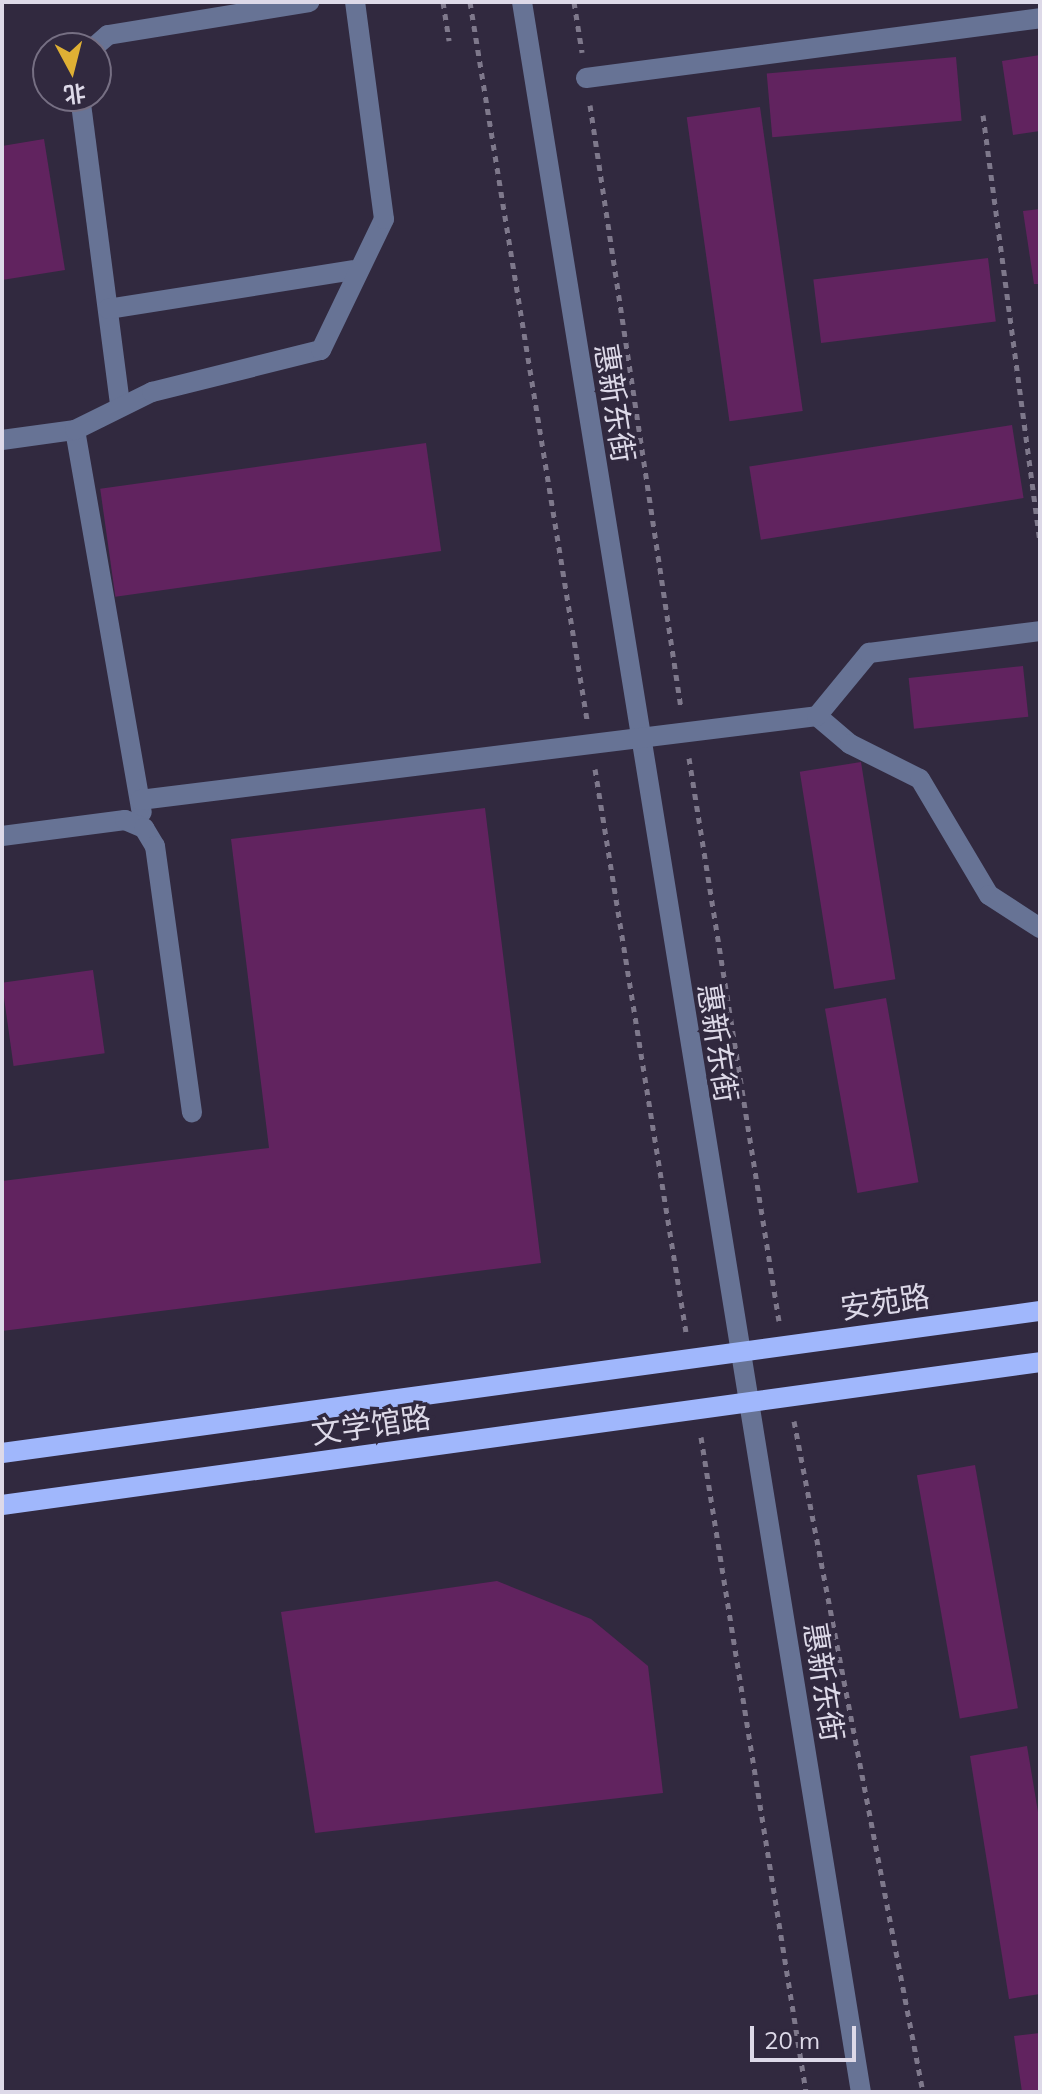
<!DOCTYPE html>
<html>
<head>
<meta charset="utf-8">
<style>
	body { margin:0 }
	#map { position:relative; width:1042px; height:2094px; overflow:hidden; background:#31293f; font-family:Mulish,"Noto Sans SC",sans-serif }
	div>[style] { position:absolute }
	.building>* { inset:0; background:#61235f; transform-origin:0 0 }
	.path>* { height:5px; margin-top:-2.5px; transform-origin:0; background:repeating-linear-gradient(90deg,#7e788b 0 6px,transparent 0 12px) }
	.minor>* { height:20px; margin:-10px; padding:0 10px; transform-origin:10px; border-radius:10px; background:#677395 }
	.major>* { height:20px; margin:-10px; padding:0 10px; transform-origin:10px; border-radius:10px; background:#a0b7fc }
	span { translate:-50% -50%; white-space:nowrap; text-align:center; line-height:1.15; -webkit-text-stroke:7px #31293f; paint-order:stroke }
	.street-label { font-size:30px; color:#ddd9e8 }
	.frame { position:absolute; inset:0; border:4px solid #ddd9e8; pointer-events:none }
	.north { position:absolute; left:32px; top:32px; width:80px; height:80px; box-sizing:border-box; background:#31293f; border:2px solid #766f83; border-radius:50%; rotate:173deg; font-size:22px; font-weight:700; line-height:32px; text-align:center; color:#ddd9e8 }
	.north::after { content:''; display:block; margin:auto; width:28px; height:36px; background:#dfb034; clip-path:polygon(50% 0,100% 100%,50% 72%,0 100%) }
	.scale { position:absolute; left:750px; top:2026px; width:106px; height:36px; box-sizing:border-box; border:4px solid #ddd9e8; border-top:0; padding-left:10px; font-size:24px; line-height:28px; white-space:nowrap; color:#ddd9e8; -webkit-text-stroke:6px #31293f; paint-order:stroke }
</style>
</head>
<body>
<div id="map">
	<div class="building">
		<div style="clip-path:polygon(1040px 55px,1040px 131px,1013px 135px,1002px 61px)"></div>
		<div style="left:956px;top:57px;width:64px;height:190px;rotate:85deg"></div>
		<div style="left:760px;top:107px;width:307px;height:74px;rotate:82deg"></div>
		<div style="clip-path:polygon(44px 139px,65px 270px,2px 280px,2px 146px)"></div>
		<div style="clip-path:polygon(1040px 209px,1040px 284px,1034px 284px,1023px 211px)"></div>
		<div style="left:988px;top:258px;width:64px;height:176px;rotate:83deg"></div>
		<div style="left:1012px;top:425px;width:74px;height:266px;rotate:81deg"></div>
		<div style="left:426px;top:443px;width:109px;height:329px;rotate:82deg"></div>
		<div style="left:1023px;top:666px;width:51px;height:115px;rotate:84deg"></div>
		<div style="left:861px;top:762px;width:220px;height:62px;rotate:81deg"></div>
		<div style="clip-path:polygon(485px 808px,541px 1263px,2px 1331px,2px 1181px,269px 1148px,231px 839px)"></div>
		<div style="left:93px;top:970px;width:84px;height:92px;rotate:82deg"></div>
		<div style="left:886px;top:998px;width:187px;height:62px;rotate:80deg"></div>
		<div style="left:975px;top:1465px;width:247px;height:59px;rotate:80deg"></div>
		<div style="clip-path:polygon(497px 1581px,591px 1619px,648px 1666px,663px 1793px,315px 1833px,281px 1612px)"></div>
		<div style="clip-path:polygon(1027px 1746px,1040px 1824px,1040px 1994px,1009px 1999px,970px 1756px)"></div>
		<div style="clip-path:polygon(1040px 2033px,1040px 2092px,1022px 2092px,1014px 2036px)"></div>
	</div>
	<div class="path">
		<div style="left:443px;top:2px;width:39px;rotate:81deg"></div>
		<div style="left:470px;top:2px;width:727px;rotate:80.74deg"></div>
		<div style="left:574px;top:2px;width:51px;rotate:80.9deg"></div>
		<div style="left:590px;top:105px;width:610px;rotate:81.42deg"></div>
		<div style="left:983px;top:115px;width:432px;rotate:82.4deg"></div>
		<div style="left:689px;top:758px;width:570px;rotate:80.92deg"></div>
		<div style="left:595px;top:769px;width:570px;rotate:80.82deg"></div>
		<div style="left:794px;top:1421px;width:683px;rotate:79.12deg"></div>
		<div style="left:701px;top:1437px;width:663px;rotate:80.89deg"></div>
	</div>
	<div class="minor">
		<div style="left:522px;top:2px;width:2117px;rotate:80.79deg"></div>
		<div style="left:93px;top:48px;width:20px;rotate:-41deg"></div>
		<div style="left:108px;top:35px;width:204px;rotate:-9.3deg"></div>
		<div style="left:586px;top:78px;width:458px;rotate:-7.5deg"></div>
		<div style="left:80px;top:96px;width:310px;rotate:82.6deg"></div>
		<div style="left:108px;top:309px;width:248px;rotate:-9deg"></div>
		<div style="left:75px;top:430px;width:388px;rotate:80.1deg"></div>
		<div style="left:2px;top:440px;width:74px;rotate:-7.8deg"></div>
		<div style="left:75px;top:430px;width:86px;rotate:-26.3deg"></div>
		<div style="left:152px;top:392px;width:174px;rotate:-14deg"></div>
		<div style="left:321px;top:350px;width:145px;rotate:-64.3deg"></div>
		<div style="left:384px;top:219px;width:219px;rotate:-97.6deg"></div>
		<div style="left:817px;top:716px;width:43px;rotate:40.3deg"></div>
		<div style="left:850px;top:744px;width:78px;rotate:26.6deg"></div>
		<div style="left:920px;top:779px;width:135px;rotate:59.3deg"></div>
		<div style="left:989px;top:895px;width:61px;rotate:32.9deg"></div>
		<div style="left:140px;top:800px;width:682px;rotate:-7.07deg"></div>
		<div style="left:817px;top:716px;width:82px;rotate:-50.5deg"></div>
		<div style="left:869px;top:653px;width:172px;rotate:-7.3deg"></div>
		<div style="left:2px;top:836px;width:124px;rotate:-7.4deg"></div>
		<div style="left:125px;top:820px;width:21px;rotate:23deg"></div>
		<div style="left:144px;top:828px;width:21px;rotate:59deg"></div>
		<div style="left:155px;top:846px;width:269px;rotate:82.1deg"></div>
	</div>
	<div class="major">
		<div style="left:2px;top:1453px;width:1048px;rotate:-7.79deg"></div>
		<div style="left:2px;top:1505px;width:1048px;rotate:-7.84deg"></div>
	</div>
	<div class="street-label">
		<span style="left:615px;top:403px;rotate:81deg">惠新东街</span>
		<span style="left:718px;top:1043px;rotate:81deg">惠新东街</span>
		<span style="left:885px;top:1302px;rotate:-8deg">安苑路</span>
		<span style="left:371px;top:1425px;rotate:-8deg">文学馆路</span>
		<span style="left:824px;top:1682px;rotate:81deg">惠新东街</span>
	</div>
	<div class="frame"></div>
	<div class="north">北</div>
	<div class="scale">20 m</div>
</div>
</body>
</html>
